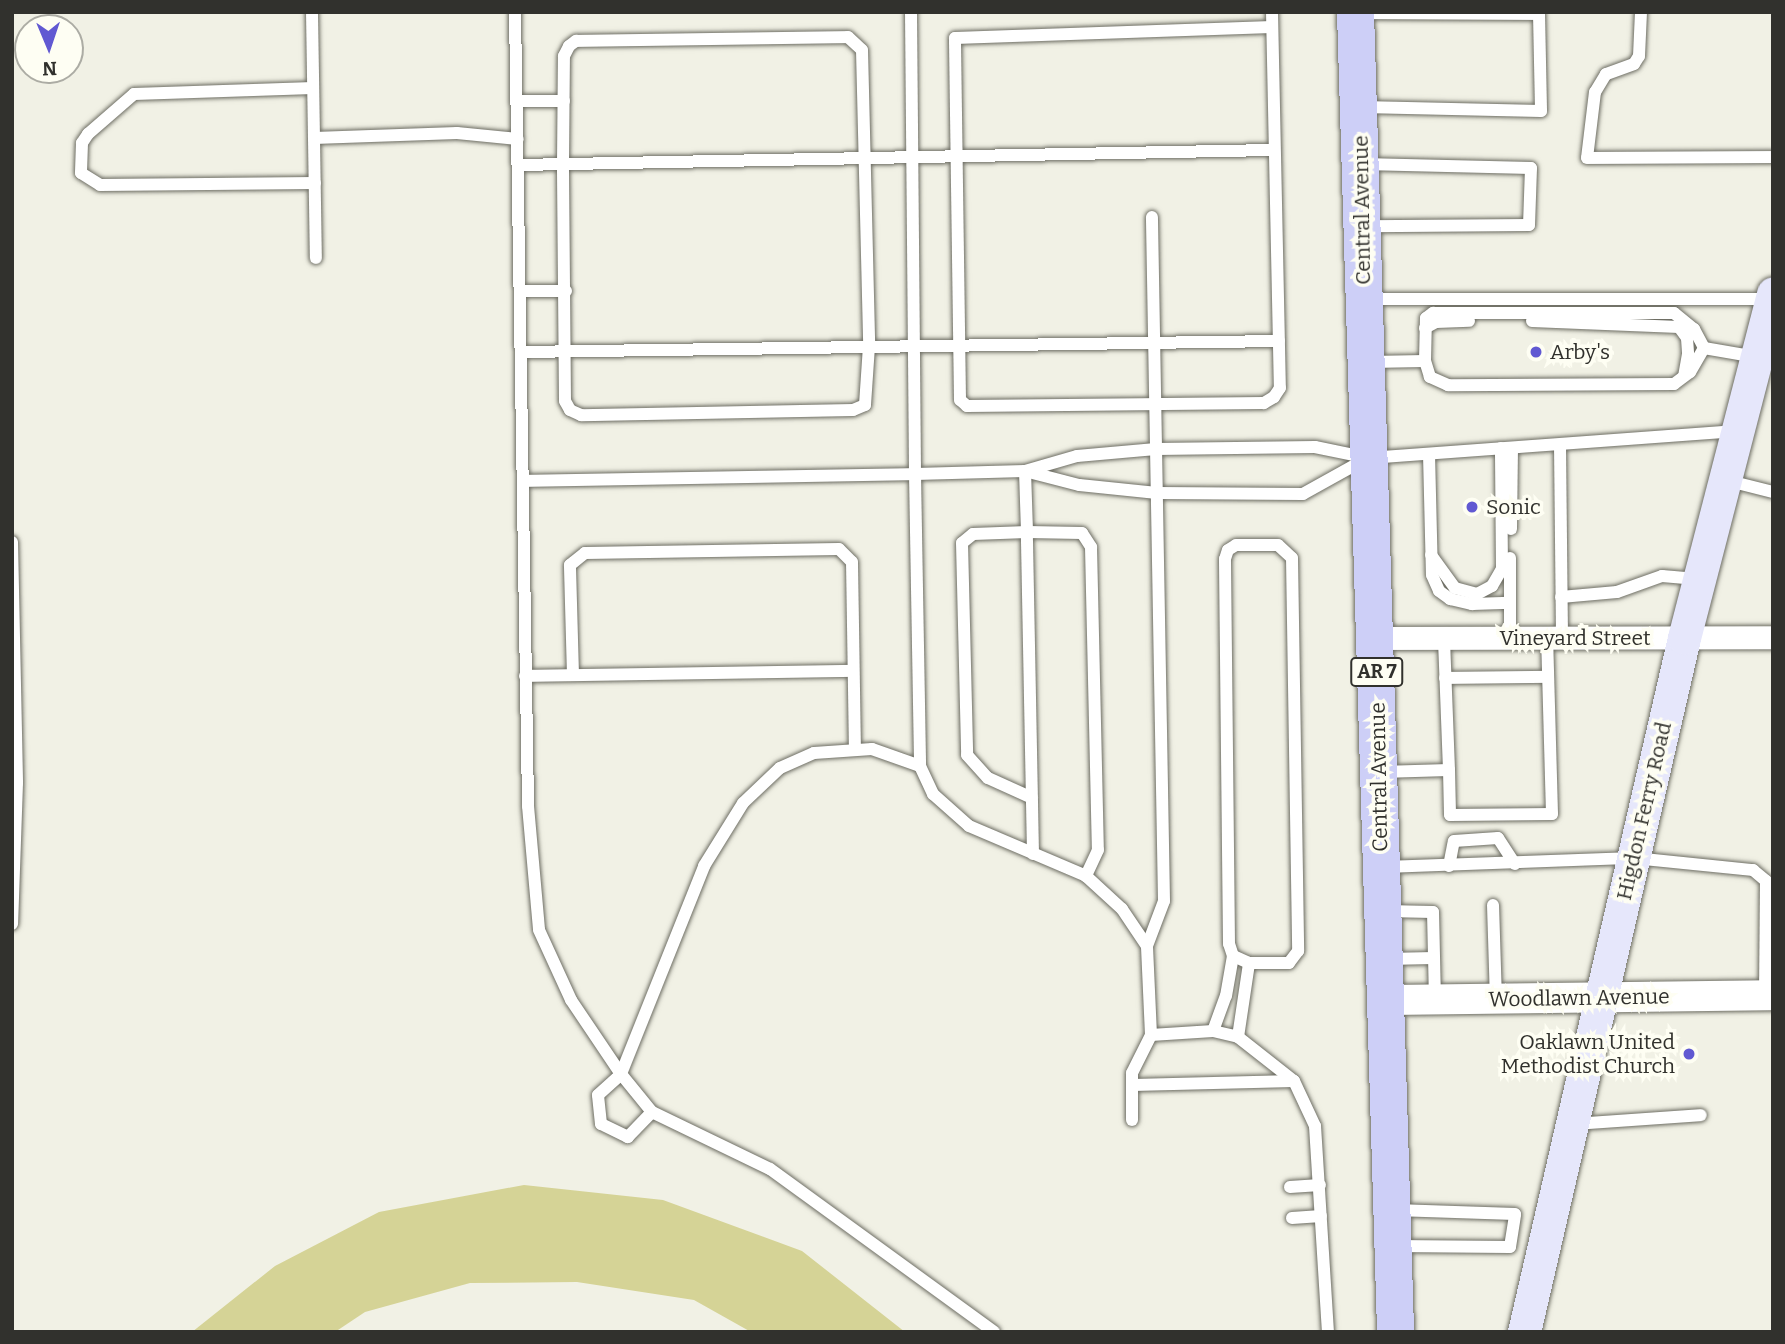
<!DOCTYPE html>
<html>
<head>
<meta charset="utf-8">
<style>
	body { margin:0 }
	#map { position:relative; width:1785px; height:1344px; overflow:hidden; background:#f1f1e5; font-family:Bitter,serif }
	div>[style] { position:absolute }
	.green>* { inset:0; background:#d5d396 }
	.roads { filter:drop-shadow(0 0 2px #6d6d63) drop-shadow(0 0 2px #6d6d63) }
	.service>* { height:12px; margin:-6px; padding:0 6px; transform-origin:6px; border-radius:6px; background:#fff }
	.minor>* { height:23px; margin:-11.5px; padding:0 11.5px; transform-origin:11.5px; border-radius:11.5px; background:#fff }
	.tertiary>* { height:30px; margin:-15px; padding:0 15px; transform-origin:15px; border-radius:15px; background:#fff }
	.secondary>* { height:33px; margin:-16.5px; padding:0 16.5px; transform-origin:16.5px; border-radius:16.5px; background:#e6e7fb }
	.primary>* { height:37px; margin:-18.5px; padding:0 18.5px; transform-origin:18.5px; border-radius:18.5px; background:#cdcff7 }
	.dots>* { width:19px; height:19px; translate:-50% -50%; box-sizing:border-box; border:4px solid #fefef3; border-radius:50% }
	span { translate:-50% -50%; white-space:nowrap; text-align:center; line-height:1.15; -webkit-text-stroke:7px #fefef3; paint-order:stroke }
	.shield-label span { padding:2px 5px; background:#fefef3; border:2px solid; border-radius:5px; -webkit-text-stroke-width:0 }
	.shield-label { font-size:19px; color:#31312d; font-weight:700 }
	.street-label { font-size:21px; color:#31312d }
	.poi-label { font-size:21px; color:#31312d }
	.left { translate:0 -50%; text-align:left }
	.right { translate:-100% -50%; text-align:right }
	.frame { position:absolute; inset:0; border:14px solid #31312d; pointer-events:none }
	.north { position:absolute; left:14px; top:14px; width:70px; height:70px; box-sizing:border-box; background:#fefef3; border:2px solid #acaca4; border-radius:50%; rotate:178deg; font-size:19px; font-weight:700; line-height:28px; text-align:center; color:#31312d }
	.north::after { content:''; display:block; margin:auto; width:24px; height:32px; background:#6159d2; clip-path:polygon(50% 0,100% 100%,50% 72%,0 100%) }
</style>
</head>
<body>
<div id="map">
	<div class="green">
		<div style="clip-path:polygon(524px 1185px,663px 1200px,802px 1251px,905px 1332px,751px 1332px,694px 1300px,577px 1282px,470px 1283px,365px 1312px,335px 1332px,192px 1332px,275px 1266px,379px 1212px)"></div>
	</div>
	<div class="roads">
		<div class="service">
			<div style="left:312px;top:12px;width:246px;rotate:89.1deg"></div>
			<div style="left:515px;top:12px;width:794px;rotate:89.06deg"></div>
			<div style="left:528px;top:806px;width:124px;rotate:84.9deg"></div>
			<div style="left:539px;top:930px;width:77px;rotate:65.4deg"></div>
			<div style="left:571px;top:1000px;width:89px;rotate:56deg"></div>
			<div style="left:621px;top:1074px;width:49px;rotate:50.8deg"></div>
			<div style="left:652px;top:1112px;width:131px;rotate:25.8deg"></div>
			<div style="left:770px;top:1169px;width:277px;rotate:36deg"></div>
			<div style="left:911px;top:12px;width:462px;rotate:89.5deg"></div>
			<div style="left:915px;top:474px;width:110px;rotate:-1.6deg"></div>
			<div style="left:1025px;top:471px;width:61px;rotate:88.1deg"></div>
			<div style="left:1027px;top:532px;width:54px;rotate:177.9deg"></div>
			<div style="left:973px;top:534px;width:14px;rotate:141deg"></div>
			<div style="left:962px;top:543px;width:212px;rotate:88.6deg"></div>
			<div style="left:967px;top:755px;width:31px;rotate:48deg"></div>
			<div style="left:988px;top:778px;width:48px;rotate:24.4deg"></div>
			<div style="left:1272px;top:12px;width:376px;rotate:88.8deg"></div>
			<div style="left:1280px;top:388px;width:11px;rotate:124deg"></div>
			<div style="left:1274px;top:397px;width:12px;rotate:149deg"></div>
			<div style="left:1264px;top:403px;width:297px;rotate:179.4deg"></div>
			<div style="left:967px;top:406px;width:9px;rotate:-139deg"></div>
			<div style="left:960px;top:400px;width:362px;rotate:-90.8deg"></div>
			<div style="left:955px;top:38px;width:317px;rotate:-2deg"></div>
			<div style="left:1641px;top:12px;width:44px;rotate:92.6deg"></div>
			<div style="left:1639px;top:56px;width:9px;rotate:122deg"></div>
			<div style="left:1634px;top:64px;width:30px;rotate:160deg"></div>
			<div style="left:1606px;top:74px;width:21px;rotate:121deg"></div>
			<div style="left:1595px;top:92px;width:66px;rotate:96.9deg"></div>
			<div style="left:1587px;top:158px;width:186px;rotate:-0.3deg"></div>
			<div style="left:1359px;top:13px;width:180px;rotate:0.3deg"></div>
			<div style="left:1539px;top:14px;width:97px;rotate:88.8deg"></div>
			<div style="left:1541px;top:111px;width:179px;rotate:-178.7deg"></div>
			<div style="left:848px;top:37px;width:19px;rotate:43deg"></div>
			<div style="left:862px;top:50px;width:296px;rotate:88.6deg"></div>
			<div style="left:869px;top:346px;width:59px;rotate:93.9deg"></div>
			<div style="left:865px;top:405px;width:13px;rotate:157deg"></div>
			<div style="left:853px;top:410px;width:272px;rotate:178.9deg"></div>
			<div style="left:581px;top:415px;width:12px;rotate:-156deg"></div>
			<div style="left:570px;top:410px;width:10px;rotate:-119deg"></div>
			<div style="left:565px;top:401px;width:237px;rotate:-90.5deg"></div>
			<div style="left:563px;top:164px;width:108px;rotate:-89.5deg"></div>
			<div style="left:564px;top:56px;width:11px;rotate:-63deg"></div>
			<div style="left:569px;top:46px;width:9px;rotate:-36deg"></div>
			<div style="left:576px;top:41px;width:272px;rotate:-0.8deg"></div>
			<div style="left:313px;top:88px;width:179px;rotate:178.1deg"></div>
			<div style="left:134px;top:94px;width:61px;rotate:139deg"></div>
			<div style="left:88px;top:134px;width:11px;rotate:124deg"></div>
			<div style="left:82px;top:143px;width:30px;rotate:92deg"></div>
			<div style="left:81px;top:173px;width:22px;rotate:32deg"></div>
			<div style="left:100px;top:185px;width:215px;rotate:-0.5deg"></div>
			<div style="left:517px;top:101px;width:47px"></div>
			<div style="left:314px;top:138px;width:143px;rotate:-2deg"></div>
			<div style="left:457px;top:133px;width:61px;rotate:5.6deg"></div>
			<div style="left:1363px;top:164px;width:168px;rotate:1.4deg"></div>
			<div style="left:1531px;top:168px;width:57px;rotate:92deg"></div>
			<div style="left:1529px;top:225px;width:163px;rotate:179.6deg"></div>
			<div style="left:518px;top:165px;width:756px;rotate:-1.14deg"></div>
			<div style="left:520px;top:291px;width:46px"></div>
			<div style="left:1365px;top:299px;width:405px"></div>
			<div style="left:1433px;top:313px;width:241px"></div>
			<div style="left:1674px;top:313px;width:26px;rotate:39deg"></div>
			<div style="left:1694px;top:329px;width:21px;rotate:62deg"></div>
			<div style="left:1704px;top:348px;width:28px;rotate:120deg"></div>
			<div style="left:1690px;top:372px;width:20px;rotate:143deg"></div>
			<div style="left:1674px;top:384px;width:226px;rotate:179.7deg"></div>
			<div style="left:1448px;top:385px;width:20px;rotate:-156deg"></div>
			<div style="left:1430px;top:377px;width:17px;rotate:-107deg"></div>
			<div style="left:1425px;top:361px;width:43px;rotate:-88.7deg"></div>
			<div style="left:1426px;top:318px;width:9px;rotate:-36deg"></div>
			<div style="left:1532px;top:321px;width:147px;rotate:2.3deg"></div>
			<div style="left:1679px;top:327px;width:14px;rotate:54deg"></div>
			<div style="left:1687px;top:338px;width:16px;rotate:86deg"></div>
			<div style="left:1688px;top:354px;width:22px;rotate:100deg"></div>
			<div style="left:1425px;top:328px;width:13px;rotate:-29deg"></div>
			<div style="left:1436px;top:322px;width:33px;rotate:-2deg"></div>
			<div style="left:1704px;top:348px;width:53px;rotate:9.8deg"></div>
			<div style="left:521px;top:352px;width:758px;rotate:-0.83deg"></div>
			<div style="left:1369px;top:362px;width:56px;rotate:-1deg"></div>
			<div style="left:1560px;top:445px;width:193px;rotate:89.4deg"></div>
			<div style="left:1429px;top:454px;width:121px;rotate:88.6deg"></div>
			<div style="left:1432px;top:575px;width:17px;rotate:66deg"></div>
			<div style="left:1439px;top:591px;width:14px;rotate:36deg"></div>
			<div style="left:1450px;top:599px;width:23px;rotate:13deg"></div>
			<div style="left:1472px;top:604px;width:38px;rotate:-2deg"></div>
			<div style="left:1364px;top:460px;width:70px;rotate:150.9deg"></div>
			<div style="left:1303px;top:494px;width:146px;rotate:-179.6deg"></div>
			<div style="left:1157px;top:493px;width:78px;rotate:-174.1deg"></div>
			<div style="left:1079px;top:485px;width:56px;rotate:-165.5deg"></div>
			<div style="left:1025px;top:471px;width:54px;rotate:-16.1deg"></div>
			<div style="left:1077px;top:456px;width:79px;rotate:-5.1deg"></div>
			<div style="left:1156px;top:449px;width:159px;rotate:-0.7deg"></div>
			<div style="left:1315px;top:447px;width:54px;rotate:11.7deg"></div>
			<div style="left:1368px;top:458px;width:367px;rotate:-4.2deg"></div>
			<div style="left:1725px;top:480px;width:49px;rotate:14deg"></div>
			<div style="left:524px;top:481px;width:391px;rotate:-1deg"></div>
			<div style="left:915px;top:474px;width:292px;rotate:89deg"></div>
			<div style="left:1511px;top:529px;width:81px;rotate:-89.3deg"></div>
			<div style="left:12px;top:542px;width:241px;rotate:88.8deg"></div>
			<div style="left:17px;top:783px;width:141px;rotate:92deg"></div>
			<div style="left:1236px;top:545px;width:42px"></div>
			<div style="left:1278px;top:545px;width:19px;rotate:43deg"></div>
			<div style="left:1292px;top:558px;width:393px;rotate:89.1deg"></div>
			<div style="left:1298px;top:951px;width:15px;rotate:127deg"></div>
			<div style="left:1289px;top:963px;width:40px;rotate:180deg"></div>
			<div style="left:1249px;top:963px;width:17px;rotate:-156deg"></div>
			<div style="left:1233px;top:956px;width:13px;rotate:-108deg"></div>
			<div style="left:1229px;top:944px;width:385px;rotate:-90.6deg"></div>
			<div style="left:1225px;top:559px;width:9px;rotate:-72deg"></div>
			<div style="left:1228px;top:550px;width:9px;rotate:-32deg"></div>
			<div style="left:1431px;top:555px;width:41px;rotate:54deg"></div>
			<div style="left:1455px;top:588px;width:23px;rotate:15deg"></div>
			<div style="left:1477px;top:594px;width:17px;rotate:-28deg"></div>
			<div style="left:1492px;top:586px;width:20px;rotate:-60deg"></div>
			<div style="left:1502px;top:569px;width:121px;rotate:-90.5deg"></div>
			<div style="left:1561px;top:597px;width:56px;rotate:-5.1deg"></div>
			<div style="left:1617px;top:592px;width:48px;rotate:-19.6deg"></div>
			<div style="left:1662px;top:576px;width:35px;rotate:5deg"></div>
			<div style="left:1510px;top:638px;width:80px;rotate:-90deg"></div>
			<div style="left:573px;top:675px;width:110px;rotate:-91.6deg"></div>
			<div style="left:570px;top:565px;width:19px;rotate:-39deg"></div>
			<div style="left:585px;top:553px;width:254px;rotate:-0.9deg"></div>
			<div style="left:839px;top:549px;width:18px;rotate:45deg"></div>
			<div style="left:852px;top:562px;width:186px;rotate:89.1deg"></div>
			<div style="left:525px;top:676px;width:327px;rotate:-0.9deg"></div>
			<div style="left:1445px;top:678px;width:103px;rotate:-0.6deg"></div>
			<div style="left:1449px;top:770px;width:45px;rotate:88.7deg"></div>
			<div style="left:1450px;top:815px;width:102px;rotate:-0.6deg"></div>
			<div style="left:1552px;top:814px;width:176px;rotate:-91.6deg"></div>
			<div style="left:1381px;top:772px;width:68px;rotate:-1.7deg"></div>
			<div style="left:1449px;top:770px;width:132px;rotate:-92.2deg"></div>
			<div style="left:1033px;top:854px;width:322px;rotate:-91.1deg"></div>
			<div style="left:1027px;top:532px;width:55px;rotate:1deg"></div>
			<div style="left:1082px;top:533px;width:17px;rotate:57deg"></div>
			<div style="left:1091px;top:547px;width:303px;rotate:88.7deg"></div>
			<div style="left:1098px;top:850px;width:29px;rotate:115deg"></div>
			<div style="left:1449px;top:866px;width:25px;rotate:-79deg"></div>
			<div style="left:1454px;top:841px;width:44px;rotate:-3.9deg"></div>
			<div style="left:1498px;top:838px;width:31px;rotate:57deg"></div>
			<div style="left:1385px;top:867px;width:249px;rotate:-2.1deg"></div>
			<div style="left:1634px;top:858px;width:120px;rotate:5.8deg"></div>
			<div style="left:1753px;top:870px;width:17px;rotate:40deg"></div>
			<div style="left:1766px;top:881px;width:114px;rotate:90.5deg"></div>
			<div style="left:1493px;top:905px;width:93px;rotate:88.2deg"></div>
			<div style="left:1385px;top:911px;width:48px;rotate:1.2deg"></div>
			<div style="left:1433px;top:912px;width:87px;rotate:88.7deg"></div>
			<div style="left:1386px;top:959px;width:48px;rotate:-1.2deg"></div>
			<div style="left:1213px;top:1031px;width:37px;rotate:-70deg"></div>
			<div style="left:1226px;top:996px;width:41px;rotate:-80.1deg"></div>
			<div style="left:1151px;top:1035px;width:62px;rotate:-3.7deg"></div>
			<div style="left:1213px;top:1031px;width:26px;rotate:13deg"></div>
			<div style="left:1238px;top:1037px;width:71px;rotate:38.2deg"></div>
			<div style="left:1294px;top:1081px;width:50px;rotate:65deg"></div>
			<div style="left:1315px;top:1126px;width:206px;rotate:86.4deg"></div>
			<div style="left:1238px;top:1037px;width:75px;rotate:-81.5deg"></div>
			<div style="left:1133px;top:1085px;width:161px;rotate:-1.4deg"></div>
			<div style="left:652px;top:1112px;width:35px;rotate:134deg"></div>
			<div style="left:628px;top:1137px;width:30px;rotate:-154deg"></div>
			<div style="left:601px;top:1124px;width:29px;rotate:-96deg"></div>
			<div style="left:598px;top:1095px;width:31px;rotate:-42deg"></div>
			<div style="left:621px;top:1074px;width:224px;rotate:-68.2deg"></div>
			<div style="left:704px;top:866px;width:74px;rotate:-58.2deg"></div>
			<div style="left:743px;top:803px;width:51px;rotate:-43.4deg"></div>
			<div style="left:780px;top:768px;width:37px;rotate:-24deg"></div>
			<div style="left:814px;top:753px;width:58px;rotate:-3.9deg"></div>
			<div style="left:872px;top:749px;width:51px;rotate:19.5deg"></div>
			<div style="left:920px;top:766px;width:31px;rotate:65deg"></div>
			<div style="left:933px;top:794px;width:48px;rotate:41.6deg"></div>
			<div style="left:969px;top:826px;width:127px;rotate:23.1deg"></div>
			<div style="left:1086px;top:876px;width:49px;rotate:42.5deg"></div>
			<div style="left:1122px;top:909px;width:45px;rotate:56deg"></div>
			<div style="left:1132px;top:1120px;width:47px;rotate:-90deg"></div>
			<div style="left:1132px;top:1073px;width:42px;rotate:-63.4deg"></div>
			<div style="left:1151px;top:1035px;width:89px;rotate:-92.6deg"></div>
			<div style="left:1147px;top:946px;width:48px;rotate:-69.3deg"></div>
			<div style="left:1164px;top:901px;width:684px;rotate:-91.01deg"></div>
			<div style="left:1573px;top:1124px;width:128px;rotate:-4deg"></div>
			<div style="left:1290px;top:1187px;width:30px;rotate:-4deg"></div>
			<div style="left:1292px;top:1218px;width:29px;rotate:-4deg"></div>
			<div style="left:1394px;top:1246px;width:116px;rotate:0.5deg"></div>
			<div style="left:1510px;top:1247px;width:33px;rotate:-81deg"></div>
			<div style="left:1515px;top:1214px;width:120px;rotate:-178.1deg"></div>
		</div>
		<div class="minor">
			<div style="left:1376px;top:638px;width:397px;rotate:-0.1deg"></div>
		</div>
		<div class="tertiary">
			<div style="left:1385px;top:1000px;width:388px;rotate:-0.7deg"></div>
		</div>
		<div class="secondary">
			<div style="left:1524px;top:1332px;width:712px;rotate:-77.02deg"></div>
			<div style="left:1684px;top:638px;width:356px;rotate:-75.5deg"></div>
		</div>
		<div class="primary">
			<div style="left:1355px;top:12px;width:1321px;rotate:88.26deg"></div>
		</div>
	</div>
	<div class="dots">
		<div style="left:1536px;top:352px;background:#6159d2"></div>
		<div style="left:1472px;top:507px;background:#6159d2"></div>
		<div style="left:1689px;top:1054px;background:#6159d2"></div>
	</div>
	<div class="shield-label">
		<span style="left:1377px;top:672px">AR 7</span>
	</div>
	<div class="street-label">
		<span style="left:1362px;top:210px;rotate:-91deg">Central Avenue</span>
		<span style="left:1575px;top:638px">Vineyard Street</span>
		<span style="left:1379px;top:777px;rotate:-91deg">Central Avenue</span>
		<span style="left:1644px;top:811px;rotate:-77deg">Higdon Ferry Road</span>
		<span style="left:1579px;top:998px;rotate:-1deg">Woodlawn Avenue</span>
	</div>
	<div class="poi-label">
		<span class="left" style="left:1550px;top:352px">Arby's</span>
		<span class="left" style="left:1486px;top:507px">Sonic</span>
		<span class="right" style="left:1675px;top:1054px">Oaklawn United<br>Methodist Church</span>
	</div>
	<div class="frame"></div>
	<div class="north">N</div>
</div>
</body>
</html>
